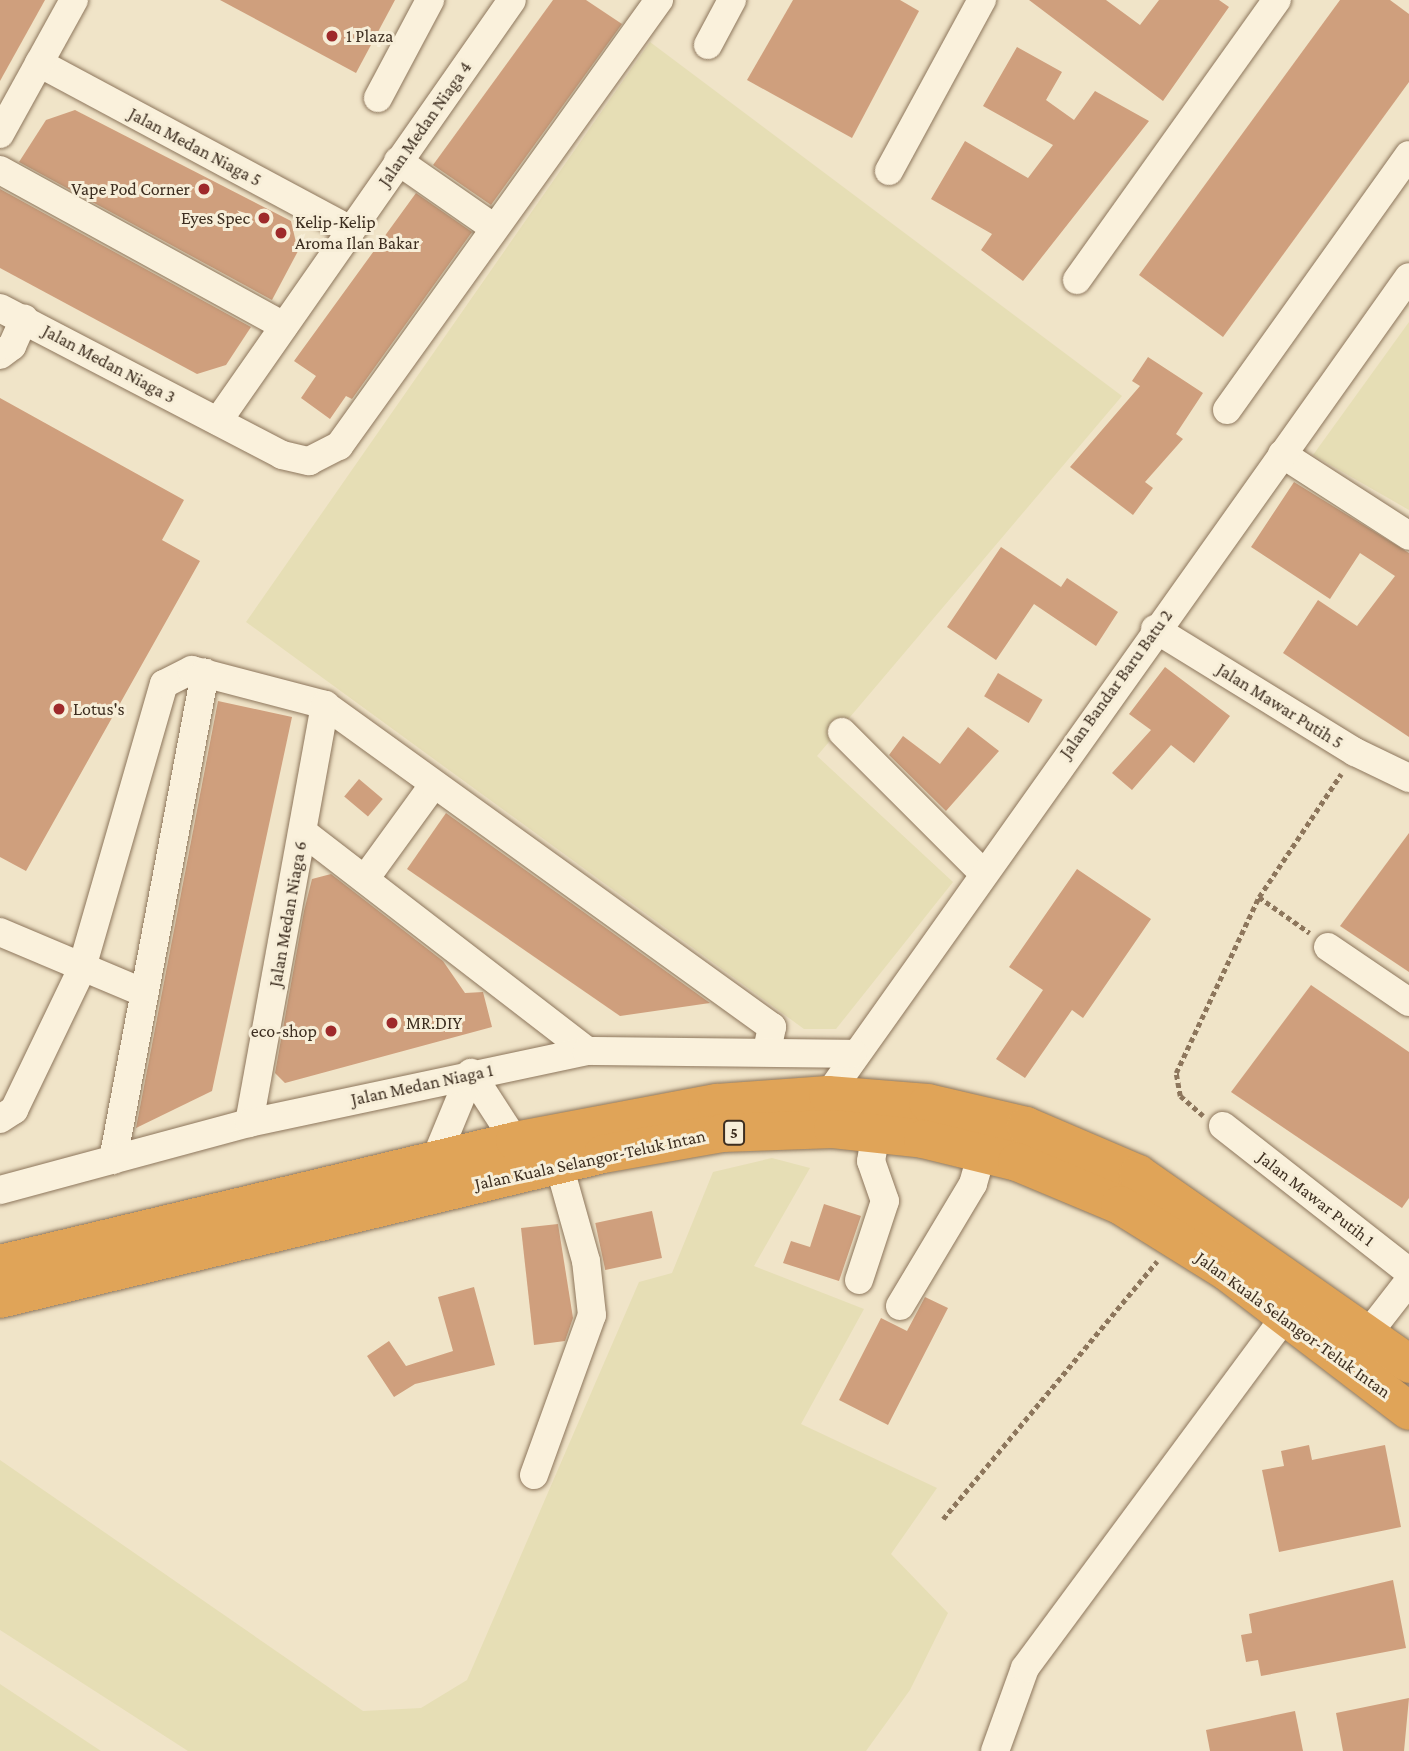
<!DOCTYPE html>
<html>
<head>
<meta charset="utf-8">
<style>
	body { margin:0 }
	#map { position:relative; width:1409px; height:1751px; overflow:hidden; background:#f0e4c8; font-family:"Crimson Pro",serif }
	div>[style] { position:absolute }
	.farmland>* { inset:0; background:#e6deb5 }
	.building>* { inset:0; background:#cf9f7d; transform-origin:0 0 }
	.path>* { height:4.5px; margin-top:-2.25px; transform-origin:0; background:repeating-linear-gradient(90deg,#8d765c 0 5px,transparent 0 8.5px) }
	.roads { filter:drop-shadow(0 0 2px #8d765c) drop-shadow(0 0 2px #8d765c) }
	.minor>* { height:28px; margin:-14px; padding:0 14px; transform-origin:14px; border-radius:14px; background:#faf1dc }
	.highway>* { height:38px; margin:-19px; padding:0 19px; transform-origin:19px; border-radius:19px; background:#e0a458 }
	.dots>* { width:19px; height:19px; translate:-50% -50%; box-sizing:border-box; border:4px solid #f7eed8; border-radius:50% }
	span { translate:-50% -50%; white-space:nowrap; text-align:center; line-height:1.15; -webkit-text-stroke:6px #f7eed8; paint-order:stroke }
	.shield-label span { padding:2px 5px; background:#f7eed8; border:2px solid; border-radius:5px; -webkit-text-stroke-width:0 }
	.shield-label { font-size:16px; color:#3d2e20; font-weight:700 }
	.poi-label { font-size:18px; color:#3d2e20 }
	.left { translate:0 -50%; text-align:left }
	.right { translate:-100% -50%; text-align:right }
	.street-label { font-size:18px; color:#3d2e20 }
</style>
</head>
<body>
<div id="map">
	<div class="farmland">
		<div style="clip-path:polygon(650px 42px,1122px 396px,817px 756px,953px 882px,836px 1029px,804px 1029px,246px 622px)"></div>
		<div style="clip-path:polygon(1409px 322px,1409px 510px,1313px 455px)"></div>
		<div style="clip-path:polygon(772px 1158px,810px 1168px,754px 1266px,864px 1309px,801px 1424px,937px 1488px,891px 1554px,948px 1613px,910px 1690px,866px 1751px,188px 1751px,0 1630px,0 1460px,363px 1711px,421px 1708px,467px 1680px,639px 1282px,672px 1273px,713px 1172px)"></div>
		<div style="clip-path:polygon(0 1684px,101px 1751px,0 1751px)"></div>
	</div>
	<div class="building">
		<div style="clip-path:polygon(0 0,45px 0,0 81px)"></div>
		<div style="clip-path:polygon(220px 0,395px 0,356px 73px)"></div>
		<div style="clip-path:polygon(553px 0,586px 0,622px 24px,491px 205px,433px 165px)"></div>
		<div style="clip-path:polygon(793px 0,900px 0,919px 11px,852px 138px,747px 80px)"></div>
		<div style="clip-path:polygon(1029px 0,1106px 0,1140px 25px,1159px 0,1219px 0,1229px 7px,1163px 101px)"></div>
		<div style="clip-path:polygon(1340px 0,1390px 0,1409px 14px,1409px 82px,1223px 337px,1139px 275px)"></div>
		<div style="clip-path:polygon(1017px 47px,1062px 72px,1046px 100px,1074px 120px,1095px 91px,1149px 121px,1023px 281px,981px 250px,992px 234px,931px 199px,965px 141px,1028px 178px,1053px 145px,983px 106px)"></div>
		<div style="clip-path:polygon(75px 110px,291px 221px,298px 251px,272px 300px,19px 162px,46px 120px)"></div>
		<div style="clip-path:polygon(0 189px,251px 327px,226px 365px,197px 374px,0 268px)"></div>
		<div style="clip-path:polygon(416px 193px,472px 232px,352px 399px,346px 396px,330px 419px,301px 398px,316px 376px,294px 361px)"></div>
		<div style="clip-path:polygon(1148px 357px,1203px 393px,1176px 434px,1183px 439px,1145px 482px,1153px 488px,1133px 515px,1070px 467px,1140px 386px,1132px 381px)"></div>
		<div style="clip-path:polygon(0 398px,184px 500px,162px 540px,200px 561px,26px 871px,0 857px)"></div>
		<div style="clip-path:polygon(1294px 482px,1409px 553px,1409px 737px,1283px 653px,1318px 600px,1357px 626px,1395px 576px,1360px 553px,1330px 599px,1251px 547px)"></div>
		<div style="clip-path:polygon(1001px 547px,1061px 587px,1067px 578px,1118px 612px,1096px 646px,1034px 604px,996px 660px,947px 627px)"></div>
		<div style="clip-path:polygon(1165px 667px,1230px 716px,1194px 763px,1171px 745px,1132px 790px,1112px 773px,1151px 730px,1129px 714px)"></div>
		<div style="left:998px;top:673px;width:52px;height:27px;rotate:31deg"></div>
		<div style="clip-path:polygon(218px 701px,292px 717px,212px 1091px,136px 1128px)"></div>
		<div style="clip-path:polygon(968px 727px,999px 751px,946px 811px,889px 755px,903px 736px,940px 764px)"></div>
		<div style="left:359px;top:779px;width:31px;height:23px;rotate:40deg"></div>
		<div style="clip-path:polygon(446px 813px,710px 1003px,620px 1016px,407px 869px)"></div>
		<div style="clip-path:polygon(1409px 833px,1409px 972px,1340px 926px)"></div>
		<div style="clip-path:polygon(1077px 869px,1151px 919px,1083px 1018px,1072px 1010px,1025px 1078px,996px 1059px,1043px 990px,1009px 967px)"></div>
		<div style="clip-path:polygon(331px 874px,443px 961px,465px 993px,483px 992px,492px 1027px,285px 1083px,275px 1073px,304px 911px,312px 879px)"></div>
		<div style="clip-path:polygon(1311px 985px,1409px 1052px,1409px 1198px,1402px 1208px,1231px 1092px)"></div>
		<div style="clip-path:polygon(824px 1204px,861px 1216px,839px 1281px,783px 1263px,791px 1241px,810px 1247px)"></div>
		<div style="left:652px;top:1211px;width:48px;height:58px;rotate:78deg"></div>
		<div style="clip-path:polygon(558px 1224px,573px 1318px,565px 1341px,534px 1345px,521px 1228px)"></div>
		<div style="clip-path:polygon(474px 1287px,495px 1365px,415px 1384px,394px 1397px,367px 1356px,389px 1341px,406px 1366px,453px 1351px,438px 1297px)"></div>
		<div style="clip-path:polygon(925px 1297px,948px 1308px,888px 1425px,839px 1400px,881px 1318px,907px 1331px)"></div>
		<div style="clip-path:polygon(1309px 1445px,1312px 1460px,1385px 1445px,1401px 1527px,1279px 1552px,1262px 1470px,1284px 1466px,1281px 1451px)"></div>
		<div style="clip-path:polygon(1393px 1580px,1406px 1648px,1261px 1676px,1258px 1660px,1246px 1662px,1241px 1635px,1252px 1633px,1249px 1614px)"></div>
		<div style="clip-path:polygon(1409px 1698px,1404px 1751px,1343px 1751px,1336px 1713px)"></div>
		<div style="clip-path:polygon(1295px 1711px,1303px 1751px,1210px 1751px,1206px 1730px)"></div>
	</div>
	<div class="path">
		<div style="left:1259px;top:897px;width:62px;rotate:35.2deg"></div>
		<div style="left:1203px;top:1116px;width:30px;rotate:-139deg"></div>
		<div style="left:1180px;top:1096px;width:23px;rotate:-100deg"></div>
		<div style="left:1176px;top:1073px;width:195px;rotate:-64.8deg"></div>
		<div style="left:1259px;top:897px;width:148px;rotate:-56.3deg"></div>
		<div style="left:943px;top:1519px;width:335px;rotate:-50.3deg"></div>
	</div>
	<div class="roads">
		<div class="minor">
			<div style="left:708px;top:45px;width:51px;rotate:-61.9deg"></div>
			<div style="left:39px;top:63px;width:354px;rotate:28.2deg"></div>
			<div style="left:378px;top:98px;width:111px;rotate:-62deg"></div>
			<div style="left:0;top:134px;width:153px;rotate:-61.1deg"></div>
			<div style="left:398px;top:161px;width:116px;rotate:34.8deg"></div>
			<div style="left:0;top:170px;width:324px;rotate:28.8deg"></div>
			<div style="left:889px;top:171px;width:195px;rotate:-61.5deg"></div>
			<div style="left:1077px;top:280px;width:344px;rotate:-54.5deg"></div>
			<div style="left:0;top:308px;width:318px;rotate:27.5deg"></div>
			<div style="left:282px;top:455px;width:28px;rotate:13deg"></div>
			<div style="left:309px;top:461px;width:34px;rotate:-27deg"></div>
			<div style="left:339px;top:446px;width:549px;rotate:-54.34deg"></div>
			<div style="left:0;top:355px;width:15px;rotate:-37deg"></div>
			<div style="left:12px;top:346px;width:30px;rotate:-66deg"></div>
			<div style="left:1227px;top:410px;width:313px;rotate:-54.5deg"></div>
			<div style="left:218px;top:421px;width:513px;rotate:-55.07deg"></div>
			<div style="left:1282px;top:454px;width:151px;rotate:32.8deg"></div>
			<div style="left:1155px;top:629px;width:235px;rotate:31.6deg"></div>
			<div style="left:1355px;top:752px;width:60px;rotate:25.7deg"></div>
			<div style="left:842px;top:732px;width:198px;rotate:45deg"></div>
			<div style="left:303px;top:832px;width:359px;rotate:37.6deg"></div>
			<div style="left:365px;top:879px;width:117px;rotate:-54deg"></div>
			<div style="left:0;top:932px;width:154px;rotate:22.9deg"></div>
			<div style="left:1328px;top:947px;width:98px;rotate:34.2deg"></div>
			<div style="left:471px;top:1073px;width:81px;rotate:57.1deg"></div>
			<div style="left:828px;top:1095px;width:1003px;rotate:-54.62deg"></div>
			<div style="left:0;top:1119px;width:17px;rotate:-33deg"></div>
			<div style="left:14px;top:1110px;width:154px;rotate:-64.3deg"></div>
			<div style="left:81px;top:971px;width:299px;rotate:-73.9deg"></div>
			<div style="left:164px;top:684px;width:31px;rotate:-27deg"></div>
			<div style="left:192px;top:670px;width:138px;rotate:14.7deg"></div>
			<div style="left:325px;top:705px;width:551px;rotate:35.77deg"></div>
			<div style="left:772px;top:1027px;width:24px;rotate:102deg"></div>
			<div style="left:249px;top:1123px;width:425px;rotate:-79.7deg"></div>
			<div style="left:1223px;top:1126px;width:236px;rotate:38.1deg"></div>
			<div style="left:113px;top:1160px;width:496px;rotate:-79.3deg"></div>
			<div style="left:435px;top:1160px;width:94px;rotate:-67.5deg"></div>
			<div style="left:0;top:1190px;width:258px;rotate:-15.1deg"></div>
			<div style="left:249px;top:1123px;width:346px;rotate:-12deg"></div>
			<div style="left:587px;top:1051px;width:266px;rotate:0.6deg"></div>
			<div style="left:859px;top:1280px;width:83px;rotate:-71.8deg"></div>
			<div style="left:885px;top:1201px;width:42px;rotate:-109.3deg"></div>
			<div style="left:871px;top:1161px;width:27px;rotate:-80deg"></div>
			<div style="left:900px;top:1306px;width:142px;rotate:-59.1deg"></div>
			<div style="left:973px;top:1184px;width:32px;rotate:-74deg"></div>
			<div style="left:1356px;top:1349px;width:86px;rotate:-52.1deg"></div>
			<div style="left:534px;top:1475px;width:170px;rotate:-70.1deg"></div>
			<div style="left:592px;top:1315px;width:54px;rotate:-96.3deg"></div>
			<div style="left:586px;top:1261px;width:100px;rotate:-105.7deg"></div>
			<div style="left:995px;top:1751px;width:88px;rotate:-70.1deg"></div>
			<div style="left:1025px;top:1668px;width:437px;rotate:-53.5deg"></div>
		</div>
		<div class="highway">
			<div style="left:0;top:1264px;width:529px;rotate:-13.43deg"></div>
			<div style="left:515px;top:1141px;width:206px;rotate:-10.7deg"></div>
			<div style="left:717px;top:1103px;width:111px;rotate:-4.1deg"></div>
			<div style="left:828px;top:1095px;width:100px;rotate:4.6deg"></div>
			<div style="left:928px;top:1103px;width:101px;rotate:13.2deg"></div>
			<div style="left:1026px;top:1126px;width:122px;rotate:23.2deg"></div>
			<div style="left:1138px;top:1174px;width:331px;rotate:35deg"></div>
			<div style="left:0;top:1299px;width:620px;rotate:-13.52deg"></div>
			<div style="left:603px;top:1154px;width:121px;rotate:-10deg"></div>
			<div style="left:722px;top:1133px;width:111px;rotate:-2.1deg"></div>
			<div style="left:833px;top:1129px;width:91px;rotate:6.3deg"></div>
			<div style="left:923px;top:1139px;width:97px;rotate:13.7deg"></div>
			<div style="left:1017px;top:1162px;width:112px;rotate:22.7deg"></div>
			<div style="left:1120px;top:1205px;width:125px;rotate:31.9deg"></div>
			<div style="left:1226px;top:1271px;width:230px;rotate:37.4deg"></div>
		</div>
	</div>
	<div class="dots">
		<div style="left:332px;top:36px;background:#9e2a2b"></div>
		<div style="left:204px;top:189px;background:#9e2a2b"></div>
		<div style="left:264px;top:218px;background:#9e2a2b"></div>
		<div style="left:281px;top:233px;background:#9e2a2b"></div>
		<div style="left:59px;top:709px;background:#9e2a2b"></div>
		<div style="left:392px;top:1023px;background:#9e2a2b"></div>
		<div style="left:331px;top:1031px;background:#9e2a2b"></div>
	</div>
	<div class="shield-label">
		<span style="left:734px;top:1133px">5</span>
	</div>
	<div class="poi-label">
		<span class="left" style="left:346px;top:36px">1 Plaza</span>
		<span class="right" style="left:190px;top:189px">Vape Pod Corner</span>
		<span class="right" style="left:250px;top:218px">Eyes Spec</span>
		<span class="left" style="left:295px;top:233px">Kelip-Kelip<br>Aroma Ilan Bakar</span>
		<span class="left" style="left:73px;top:709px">Lotus's</span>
		<span class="left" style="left:406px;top:1023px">MR.DIY</span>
		<span class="right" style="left:317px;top:1031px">eco-shop</span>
	</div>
	<div class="street-label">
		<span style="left:425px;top:124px;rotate:-55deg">Jalan Medan Niaga 4</span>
		<span style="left:195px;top:147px;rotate:28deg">Jalan Medan Niaga 5</span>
		<span style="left:109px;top:364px;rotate:28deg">Jalan Medan Niaga 3</span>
		<span style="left:1116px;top:684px;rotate:-54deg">Jalan Bandar Baru Batu 2</span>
		<span style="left:1280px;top:706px;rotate:32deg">Jalan Mawar Putih 5</span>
		<span style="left:288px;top:914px;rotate:-80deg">Jalan Medan Niaga 6</span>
		<span style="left:422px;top:1085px;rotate:-12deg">Jalan Medan Niaga 1</span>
		<span style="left:590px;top:1160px;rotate:-12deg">Jalan Kuala Selangor-Teluk Intan</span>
		<span style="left:1316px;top:1199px;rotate:38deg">Jalan Mawar Putih 1</span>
		<span style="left:1293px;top:1325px;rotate:36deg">Jalan Kuala Selangor-Teluk Intan</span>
	</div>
</div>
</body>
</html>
